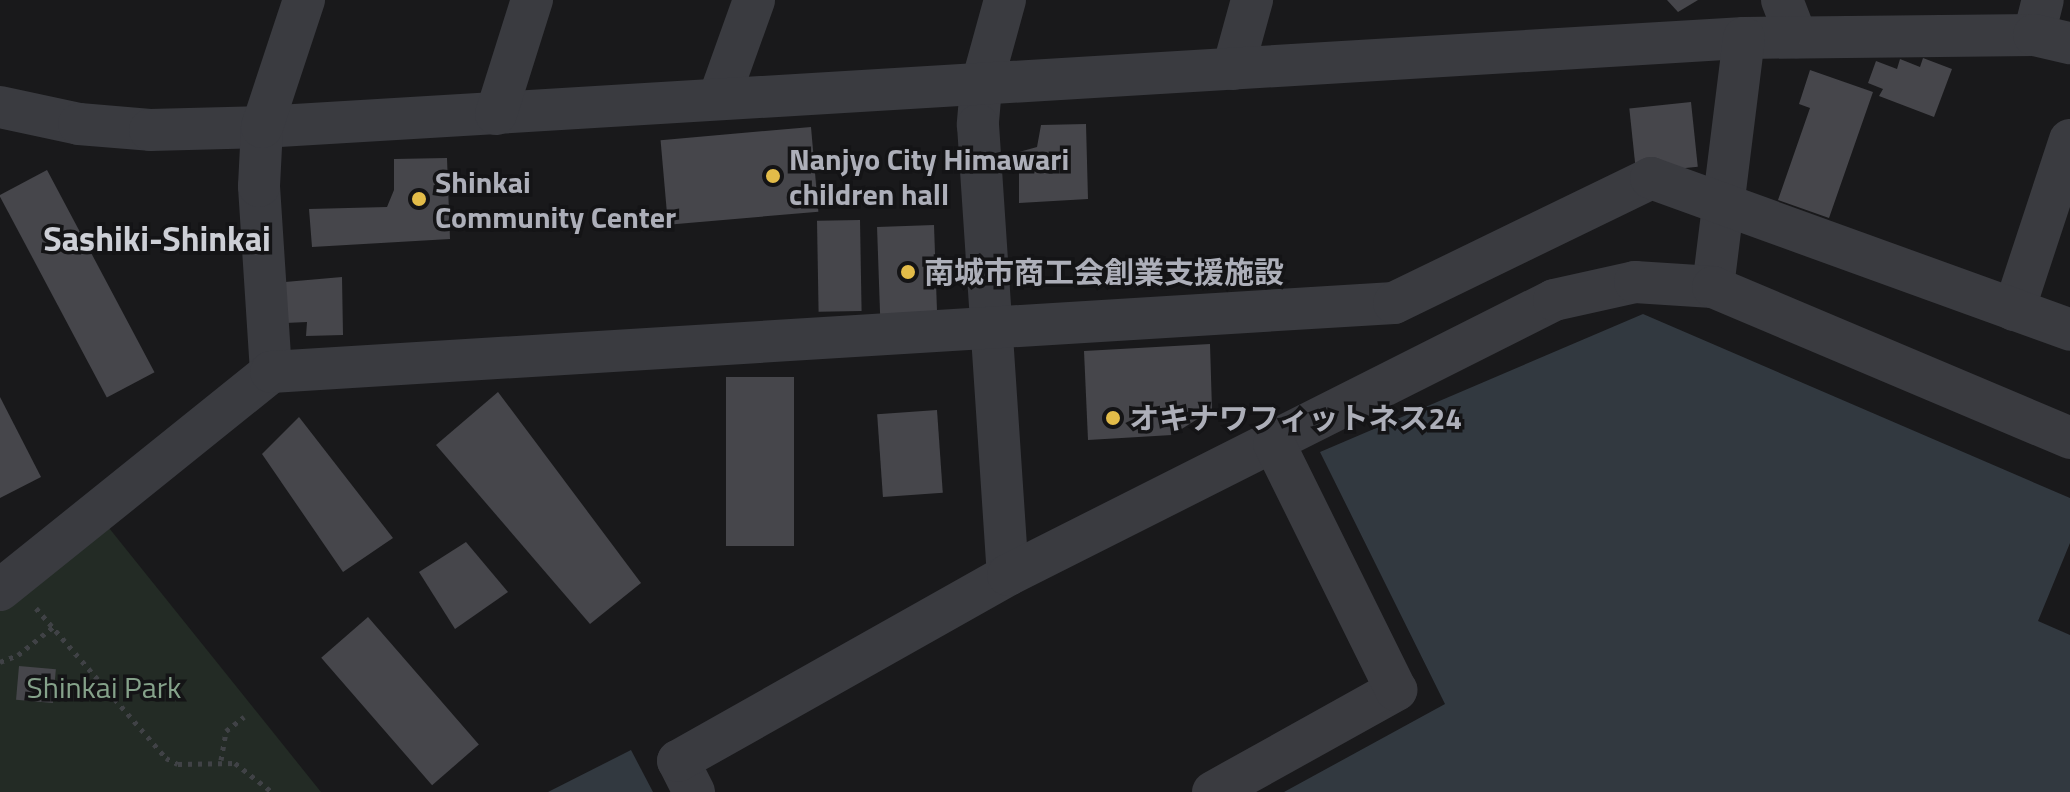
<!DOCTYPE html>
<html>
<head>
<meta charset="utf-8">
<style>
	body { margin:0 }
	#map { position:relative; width:2070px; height:792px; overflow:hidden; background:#19191b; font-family:"Titillium Web","Noto Sans JP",sans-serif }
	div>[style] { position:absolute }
	.green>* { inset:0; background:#232b25 }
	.water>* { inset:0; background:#323940 }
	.building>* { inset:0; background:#46464b; transform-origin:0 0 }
	.path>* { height:5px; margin-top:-2.5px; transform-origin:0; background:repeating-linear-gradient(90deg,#404246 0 4px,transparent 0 10px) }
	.minor>* { height:42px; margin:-21px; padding:0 21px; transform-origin:21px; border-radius:21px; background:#3a3b40 }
	.dots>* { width:22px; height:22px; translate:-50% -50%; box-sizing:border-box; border:4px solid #141416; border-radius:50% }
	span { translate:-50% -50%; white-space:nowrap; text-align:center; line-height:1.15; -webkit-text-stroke:7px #141416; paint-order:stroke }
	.poi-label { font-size:30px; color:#adafb9; font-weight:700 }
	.left { translate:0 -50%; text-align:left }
	.park-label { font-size:30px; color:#85a28a }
	.quarter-label { font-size:34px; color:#cdcfd6; font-weight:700 }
</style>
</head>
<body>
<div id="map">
	<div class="green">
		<div style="clip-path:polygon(105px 523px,321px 792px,0 792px,0 611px)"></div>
	</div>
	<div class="water">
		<div style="clip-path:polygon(1643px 314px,2070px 498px,2070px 543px,2038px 621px,2070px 635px,2070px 792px,1284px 792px,1445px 704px,1320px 452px)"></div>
		<div style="clip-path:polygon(631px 750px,653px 792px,548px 792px)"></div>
	</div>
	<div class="building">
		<div style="clip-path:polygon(1667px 0,1698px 0,1678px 12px)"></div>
		<div style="clip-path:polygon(1923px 58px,1952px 69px,1934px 117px,1879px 96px,1883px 89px,1868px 83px,1876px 61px,1897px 69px,1900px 59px,1920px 67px)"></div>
		<div style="clip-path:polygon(1810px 70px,1873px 92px,1829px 218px,1778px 200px,1810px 108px,1799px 104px)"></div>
		<div style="left:1691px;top:102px;width:65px;height:62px;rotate:84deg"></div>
		<div style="clip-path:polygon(1086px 124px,1088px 199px,1019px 203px,1019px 152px,1037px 147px,1041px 125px)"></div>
		<div style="left:811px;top:127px;width:85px;height:151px;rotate:85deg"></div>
		<div style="clip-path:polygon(447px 158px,450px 239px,312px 247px,309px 209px,387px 207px,394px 190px,394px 159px)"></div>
		<div style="left:47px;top:170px;width:229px;height:54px;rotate:62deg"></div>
		<div style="left:860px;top:220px;width:91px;height:43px;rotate:89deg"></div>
		<div style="left:934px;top:225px;width:92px;height:57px;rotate:88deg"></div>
		<div style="clip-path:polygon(342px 277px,343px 335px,306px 336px,307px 322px,285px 323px,285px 282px)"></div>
		<div style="clip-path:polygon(1210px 344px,1212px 410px,1172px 435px,1088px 440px,1084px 351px)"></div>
		<div style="left:794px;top:377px;width:169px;height:68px;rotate:90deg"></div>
		<div style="clip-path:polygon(498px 392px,641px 583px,590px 624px,436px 445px)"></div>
		<div style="clip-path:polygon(0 397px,41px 477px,0 498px)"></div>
		<div style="left:937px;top:410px;width:83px;height:60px;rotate:86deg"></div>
		<div style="clip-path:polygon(299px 417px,393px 538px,343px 572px,262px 454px)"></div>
		<div style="clip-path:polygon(466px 542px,508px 592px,455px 629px,419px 572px)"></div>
		<div style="left:368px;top:617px;width:169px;height:62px;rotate:49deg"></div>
		<div style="left:19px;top:666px;width:37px;height:34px;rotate:5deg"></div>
	</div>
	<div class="path">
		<div style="left:36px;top:608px;width:198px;rotate:49.1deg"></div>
		<div style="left:166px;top:758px;width:13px;rotate:27deg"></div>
		<div style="left:178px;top:764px;width:57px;rotate:-1deg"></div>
		<div style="left:235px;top:763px;width:47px;rotate:38.1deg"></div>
		<div style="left:0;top:662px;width:19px;rotate:-21deg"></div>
		<div style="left:18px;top:655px;width:45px;rotate:-38.7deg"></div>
		<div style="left:221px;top:760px;width:29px;rotate:-80deg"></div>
		<div style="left:226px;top:731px;width:23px;rotate:-38deg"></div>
	</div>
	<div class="minor">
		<div style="left:1005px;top:0;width:90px;rotate:105.4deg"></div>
		<div style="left:981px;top:87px;width:38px;rotate:95deg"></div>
		<div style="left:978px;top:125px;width:451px;rotate:86.2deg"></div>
		<div style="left:1782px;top:0;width:40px;rotate:69deg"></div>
		<div style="left:2034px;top:35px;width:36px;rotate:-76deg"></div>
		<div style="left:1233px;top:69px;width:72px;rotate:-74.6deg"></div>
		<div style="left:719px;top:98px;width:104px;rotate:-70.3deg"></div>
		<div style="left:0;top:107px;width:81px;rotate:12.1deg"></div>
		<div style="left:79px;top:124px;width:71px;rotate:4.8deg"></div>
		<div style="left:150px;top:130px;width:112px;rotate:-1.5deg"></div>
		<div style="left:262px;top:127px;width:1485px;rotate:-3.44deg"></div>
		<div style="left:1744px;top:38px;width:290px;rotate:-0.6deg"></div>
		<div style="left:2034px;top:35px;width:37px;rotate:13deg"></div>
		<div style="left:496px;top:114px;width:120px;rotate:-72.5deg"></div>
		<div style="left:1713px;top:287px;width:251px;rotate:-82.9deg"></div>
		<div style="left:2014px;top:310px;width:179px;rotate:-71.8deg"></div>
		<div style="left:271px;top:372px;width:186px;rotate:-93.7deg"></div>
		<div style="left:259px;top:186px;width:59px;rotate:-87.1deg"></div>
		<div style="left:262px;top:127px;width:134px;rotate:-71.7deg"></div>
		<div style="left:0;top:590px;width:348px;rotate:-38.8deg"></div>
		<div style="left:271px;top:372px;width:1125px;rotate:-3.52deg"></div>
		<div style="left:1394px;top:303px;width:286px;rotate:-25.9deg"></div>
		<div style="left:1651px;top:178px;width:446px;rotate:19.9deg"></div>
		<div style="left:694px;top:792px;width:35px;rotate:-117deg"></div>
		<div style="left:678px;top:761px;width:379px;rotate:-29.4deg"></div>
		<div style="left:1008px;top:575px;width:611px;rotate:-26.73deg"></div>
		<div style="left:1554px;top:300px;width:83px;rotate:-12.5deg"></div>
		<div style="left:1635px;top:282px;width:78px;rotate:3.7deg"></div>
		<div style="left:1713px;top:287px;width:388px;rotate:22.9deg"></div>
		<div style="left:1213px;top:792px;width:210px;rotate:-29.1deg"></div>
		<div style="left:1396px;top:690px;width:275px;rotate:-116.3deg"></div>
	</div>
	<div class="dots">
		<div style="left:773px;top:176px;background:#e3bc49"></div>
		<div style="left:419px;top:199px;background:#e3bc49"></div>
		<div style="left:908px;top:272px;background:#e3bc49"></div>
		<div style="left:1113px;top:418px;background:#e3bc49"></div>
	</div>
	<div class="poi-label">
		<span class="left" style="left:789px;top:176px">Nanjyo City Himawari<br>children hall</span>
		<span class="left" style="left:435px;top:199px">Shinkai<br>Community Center</span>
		<span class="left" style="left:924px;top:272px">南城市商工会創業支援施設</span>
		<span class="left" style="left:1129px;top:418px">オキナワフィットネス24</span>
	</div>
	<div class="park-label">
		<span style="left:104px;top:687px">Shinkai Park</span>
	</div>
	<div class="quarter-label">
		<span style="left:157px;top:239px">Sashiki-Shinkai</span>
	</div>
</div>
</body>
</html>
